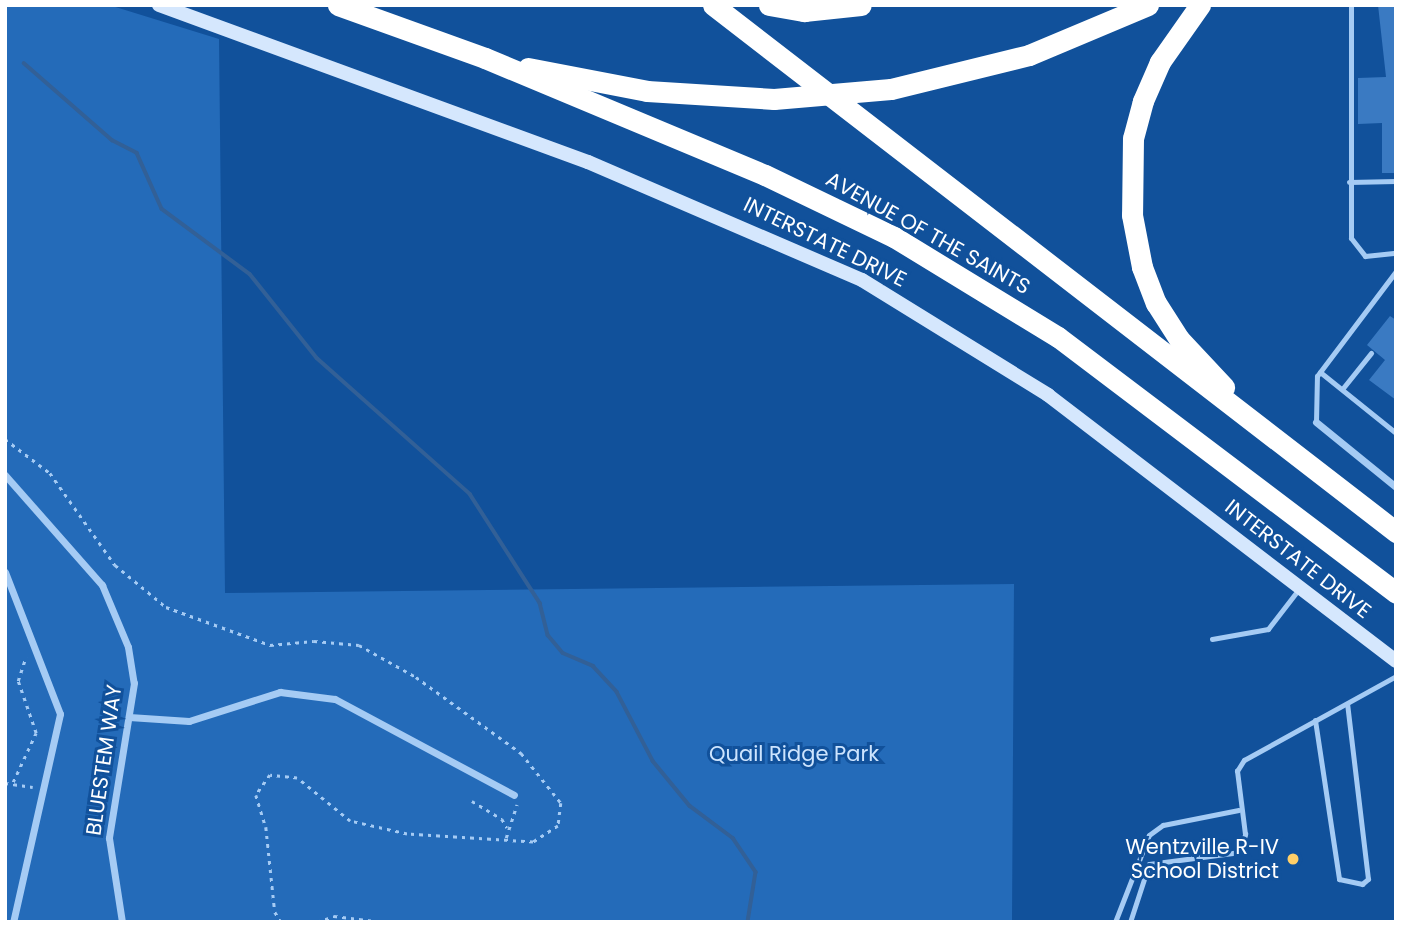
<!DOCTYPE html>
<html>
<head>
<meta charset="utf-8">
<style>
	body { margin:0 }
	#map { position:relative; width:1401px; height:927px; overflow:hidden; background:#11519b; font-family:Poppins,sans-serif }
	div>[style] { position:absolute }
	.green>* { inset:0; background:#246bb9 }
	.stream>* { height:3.5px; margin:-1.75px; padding:0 1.75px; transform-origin:1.75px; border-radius:1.75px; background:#326097 }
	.building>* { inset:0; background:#3a7ac2 }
	.path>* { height:2.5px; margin-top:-1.25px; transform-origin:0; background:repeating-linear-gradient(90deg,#a5cbf4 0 3.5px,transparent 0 8.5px) }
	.lane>* { height:5px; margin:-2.5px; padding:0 2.5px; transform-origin:2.5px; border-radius:2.5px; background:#a5cbf4 }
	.street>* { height:7px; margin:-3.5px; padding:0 3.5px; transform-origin:3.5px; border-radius:3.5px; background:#a5cbf4 }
	.secondary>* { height:14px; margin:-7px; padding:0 7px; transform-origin:7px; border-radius:7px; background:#d5e7fd }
	.highway>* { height:21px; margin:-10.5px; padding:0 10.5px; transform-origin:10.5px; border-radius:10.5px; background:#fff }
	.highway-bridge>* { height:21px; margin:-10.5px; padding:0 10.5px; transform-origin:10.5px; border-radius:10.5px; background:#fff }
	.dots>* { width:19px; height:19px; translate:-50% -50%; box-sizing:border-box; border:4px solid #11519b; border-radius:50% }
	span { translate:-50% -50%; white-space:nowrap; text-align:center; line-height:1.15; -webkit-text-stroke:6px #11519b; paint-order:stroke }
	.street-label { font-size:21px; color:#fff }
	.park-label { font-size:21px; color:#cde4fe }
	.poi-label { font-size:21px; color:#fff }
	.right { translate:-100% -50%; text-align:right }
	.frame { position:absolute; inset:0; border:7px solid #fff; pointer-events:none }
</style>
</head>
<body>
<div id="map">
	<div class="green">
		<div style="clip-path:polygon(5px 5px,109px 5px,219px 39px,225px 593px,1014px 584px,1012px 922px,5px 922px)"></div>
	</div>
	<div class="stream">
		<div style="left:24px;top:63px;width:117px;rotate:41.2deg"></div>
		<div style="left:112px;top:140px;width:28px;rotate:27deg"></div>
		<div style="left:137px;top:153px;width:61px;rotate:65.9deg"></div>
		<div style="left:162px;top:209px;width:109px;rotate:36.5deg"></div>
		<div style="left:250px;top:274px;width:107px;rotate:51.4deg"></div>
		<div style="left:317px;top:358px;width:205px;rotate:41.6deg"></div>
		<div style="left:470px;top:494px;width:130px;rotate:57.3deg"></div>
		<div style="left:540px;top:603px;width:33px;rotate:76deg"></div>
		<div style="left:548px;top:635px;width:23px;rotate:50deg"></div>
		<div style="left:563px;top:653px;width:33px;rotate:23deg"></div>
		<div style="left:593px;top:666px;width:35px;rotate:47deg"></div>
		<div style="left:617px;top:692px;width:78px;rotate:62.4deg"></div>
		<div style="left:653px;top:761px;width:58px;rotate:50.6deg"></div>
		<div style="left:690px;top:806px;width:54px;rotate:36.7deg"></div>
		<div style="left:733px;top:838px;width:41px;rotate:55.9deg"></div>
		<div style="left:756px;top:872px;width:51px;rotate:99.1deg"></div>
	</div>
	<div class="building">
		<div style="clip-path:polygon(1378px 5px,1396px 5px,1396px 173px,1382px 173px,1382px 123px,1358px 124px,1358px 78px,1386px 77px)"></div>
		<div style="clip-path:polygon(1390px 316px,1396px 320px,1396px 400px,1369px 380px,1385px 360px,1367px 345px)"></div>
	</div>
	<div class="path">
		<div style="left:5px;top:439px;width:56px;rotate:37.1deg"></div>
		<div style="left:50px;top:473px;width:113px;rotate:54.8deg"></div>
		<div style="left:115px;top:565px;width:66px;rotate:39.5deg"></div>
		<div style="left:166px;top:607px;width:111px;rotate:20.1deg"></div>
		<div style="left:270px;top:645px;width:44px;rotate:-5.2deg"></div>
		<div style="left:314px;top:641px;width:45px;rotate:5.1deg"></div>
		<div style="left:359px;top:645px;width:65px;rotate:29.3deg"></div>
		<div style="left:416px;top:677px;width:130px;rotate:35.9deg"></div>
		<div style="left:521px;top:753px;width:64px;rotate:51.3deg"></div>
		<div style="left:561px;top:803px;width:23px;rotate:97deg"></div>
		<div style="left:558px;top:826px;width:30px;rotate:147deg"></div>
		<div style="left:533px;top:842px;width:126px;rotate:-176.4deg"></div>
		<div style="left:407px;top:834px;width:58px;rotate:-167.2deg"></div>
		<div style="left:350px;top:821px;width:68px;rotate:-140.9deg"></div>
		<div style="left:297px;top:778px;width:27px;rotate:-174deg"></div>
		<div style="left:270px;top:775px;width:24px;rotate:125deg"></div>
		<div style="left:256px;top:795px;width:34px;rotate:73deg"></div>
		<div style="left:266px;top:827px;width:85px;rotate:84deg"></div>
		<div style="left:275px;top:912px;width:12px;rotate:59deg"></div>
		<div style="left:13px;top:782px;width:54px;rotate:-64.9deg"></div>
		<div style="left:36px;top:733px;width:55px;rotate:-109.1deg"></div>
		<div style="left:18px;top:681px;width:25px;rotate:-72deg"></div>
		<div style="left:5px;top:783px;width:28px;rotate:8deg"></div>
		<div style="left:472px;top:801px;width:35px;rotate:31deg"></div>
		<div style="left:502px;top:819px;width:10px;rotate:61deg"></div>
		<div style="left:506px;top:838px;width:35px;rotate:-72deg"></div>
		<div style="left:317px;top:922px;width:18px;rotate:-19deg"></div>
		<div style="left:334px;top:916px;width:50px;rotate:6.8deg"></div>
	</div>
	<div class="lane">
		<div style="left:1351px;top:5px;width:233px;rotate:90deg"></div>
		<div style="left:1351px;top:238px;width:23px;rotate:52deg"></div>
		<div style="left:1365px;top:256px;width:31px;rotate:-6deg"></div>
		<div style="left:1349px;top:182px;width:47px;rotate:-1.2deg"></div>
		<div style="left:1320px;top:372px;width:97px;rotate:38.8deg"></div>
		<div style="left:1343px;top:388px;width:45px;rotate:-51.3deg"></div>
		<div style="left:1316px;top:422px;width:46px;rotate:-88.8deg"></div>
		<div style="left:1317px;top:376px;width:131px;rotate:-53deg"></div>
		<div style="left:1212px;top:639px;width:57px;rotate:-10.1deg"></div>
		<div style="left:1268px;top:629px;width:49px;rotate:-52.4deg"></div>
		<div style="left:1315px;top:720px;width:161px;rotate:81.4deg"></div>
		<div style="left:1339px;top:879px;width:24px;rotate:12deg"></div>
		<div style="left:1362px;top:884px;width:8px;rotate:-40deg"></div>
		<div style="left:1368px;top:879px;width:176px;rotate:-96.8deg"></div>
		<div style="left:1115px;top:922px;width:93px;rotate:-68.7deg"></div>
		<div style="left:1149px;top:835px;width:17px;rotate:-36deg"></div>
		<div style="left:1163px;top:825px;width:77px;rotate:-11.2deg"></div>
		<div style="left:1130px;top:922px;width:61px;rotate:-71.9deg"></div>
		<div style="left:1149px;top:864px;width:92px;rotate:-7.5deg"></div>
		<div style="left:1240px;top:852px;width:19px;rotate:-74deg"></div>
		<div style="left:1245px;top:834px;width:64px;rotate:-97.2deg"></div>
		<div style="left:1237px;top:771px;width:13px;rotate:-58deg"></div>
		<div style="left:1244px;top:760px;width:174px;rotate:-28.9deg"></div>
	</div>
	<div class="street">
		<div style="left:1316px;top:422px;width:103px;rotate:39.1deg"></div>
		<div style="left:5px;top:475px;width:147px;rotate:48.6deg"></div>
		<div style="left:102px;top:585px;width:67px;rotate:67.2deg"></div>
		<div style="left:128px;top:647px;width:36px;rotate:81deg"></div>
		<div style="left:134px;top:683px;width:157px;rotate:99.2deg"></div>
		<div style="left:109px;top:838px;width:85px;rotate:81.2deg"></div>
		<div style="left:5px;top:572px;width:152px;rotate:68.8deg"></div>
		<div style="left:60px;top:714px;width:213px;rotate:102.7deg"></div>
		<div style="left:129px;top:717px;width:60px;rotate:3.8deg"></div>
		<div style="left:189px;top:721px;width:96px;rotate:-17.7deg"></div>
		<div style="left:280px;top:692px;width:55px;rotate:7.3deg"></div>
		<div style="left:335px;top:699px;width:203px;rotate:28.2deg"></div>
	</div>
	<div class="secondary">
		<div style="left:159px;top:5px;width:457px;rotate:20.1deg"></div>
		<div style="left:588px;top:162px;width:298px;rotate:23.3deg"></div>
		<div style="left:862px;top:280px;width:219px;rotate:31.7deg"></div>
		<div style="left:1048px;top:395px;width:438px;rotate:37.4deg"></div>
	</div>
	<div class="highway">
		<div style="left:338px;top:5px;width:156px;rotate:19.8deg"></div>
		<div style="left:485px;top:58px;width:303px;rotate:22.7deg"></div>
		<div style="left:765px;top:175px;width:143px;rotate:25.7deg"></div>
		<div style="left:894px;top:237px;width:192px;rotate:31.4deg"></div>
		<div style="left:1058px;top:337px;width:424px;rotate:37.1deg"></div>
		<div style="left:713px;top:5px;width:863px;rotate:37.65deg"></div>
		<div style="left:769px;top:5px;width:36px;rotate:10deg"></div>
		<div style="left:804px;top:11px;width:57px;rotate:-6deg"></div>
		<div style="left:1200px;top:5px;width:70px;rotate:125.1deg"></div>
		<div style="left:1160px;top:62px;width:43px;rotate:113.6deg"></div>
		<div style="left:1143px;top:101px;width:38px;rotate:105deg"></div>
		<div style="left:1133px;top:138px;width:77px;rotate:90.7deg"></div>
		<div style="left:1132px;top:215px;width:53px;rotate:79.1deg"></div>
		<div style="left:1142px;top:267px;width:39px;rotate:69deg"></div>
		<div style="left:1156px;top:303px;width:43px;rotate:57.4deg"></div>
		<div style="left:1179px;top:339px;width:66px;rotate:46.8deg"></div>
		<div style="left:528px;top:68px;width:121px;rotate:10.9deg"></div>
		<div style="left:647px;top:91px;width:127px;rotate:3.6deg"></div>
		<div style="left:891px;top:89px;width:142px;rotate:-13.8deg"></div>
		<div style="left:1029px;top:55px;width:129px;rotate:-22.8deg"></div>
	</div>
	<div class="highway-bridge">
		<div style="left:774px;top:99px;width:117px;rotate:-4.9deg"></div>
	</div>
	<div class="dots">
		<div style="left:1293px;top:859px;background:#ffcf68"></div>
	</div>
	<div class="street-label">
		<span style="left:928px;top:233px;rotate:29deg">AVENUE OF THE SAINTS</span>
		<span style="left:825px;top:242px;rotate:26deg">INTERSTATE DRIVE</span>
		<span style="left:1298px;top:559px;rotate:38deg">INTERSTATE DRIVE</span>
		<span style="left:104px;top:760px;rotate:-82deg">BLUESTEM WAY</span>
	</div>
	<div class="park-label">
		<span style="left:794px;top:754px">Quail Ridge Park</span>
	</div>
	<div class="poi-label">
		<span class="right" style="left:1279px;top:859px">Wentzville R-IV<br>School District</span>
	</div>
	<div class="frame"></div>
</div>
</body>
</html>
